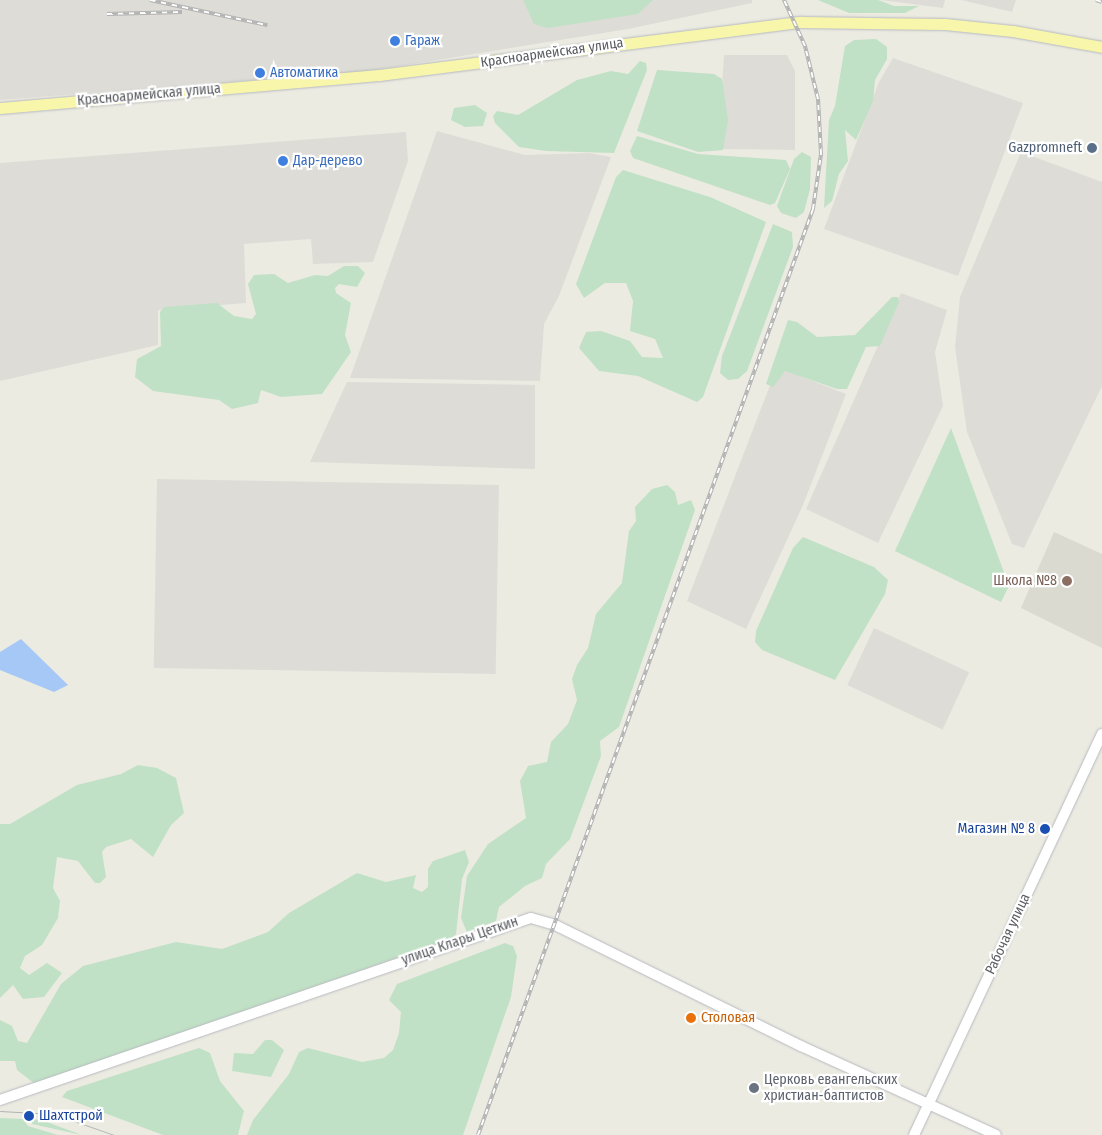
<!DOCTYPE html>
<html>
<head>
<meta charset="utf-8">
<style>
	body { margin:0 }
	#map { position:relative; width:1102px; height:1135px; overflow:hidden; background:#ecebe2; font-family:"Fira Sans Condensed",sans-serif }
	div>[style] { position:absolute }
	.industrial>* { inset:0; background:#dddcd6; transform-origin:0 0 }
	.education>* { inset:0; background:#dbdad0 }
	.green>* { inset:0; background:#c0e1c5 }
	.water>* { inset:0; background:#a6c8f7 }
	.roads { filter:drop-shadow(0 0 1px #b7b9bf) drop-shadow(0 0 1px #b7b9bf) }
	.secondary>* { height:10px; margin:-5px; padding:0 5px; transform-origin:5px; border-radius:5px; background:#fff }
	.primary>* { height:11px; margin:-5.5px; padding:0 5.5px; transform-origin:5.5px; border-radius:5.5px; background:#f7f6ab }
	.tram>* { height:1px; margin:-0.5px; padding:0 0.5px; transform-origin:0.5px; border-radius:0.5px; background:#b2b3b3 }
	.rail>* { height:4px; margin-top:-2px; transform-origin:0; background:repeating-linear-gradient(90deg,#fff 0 5.5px,#b2b3b3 0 11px); box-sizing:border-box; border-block:1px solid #b2b3b3 }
	.dots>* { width:14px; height:14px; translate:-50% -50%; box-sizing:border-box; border:2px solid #fff; border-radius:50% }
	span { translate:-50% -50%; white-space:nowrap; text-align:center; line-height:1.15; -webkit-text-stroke:4.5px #fff; paint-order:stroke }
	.shop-label { font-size:14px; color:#366cbe }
	.left { translate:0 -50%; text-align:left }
	.street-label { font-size:14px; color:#5a5c61 }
	.service-label { font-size:14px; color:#4e5e75 }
	.right { translate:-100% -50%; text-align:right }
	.education-label { font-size:14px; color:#785e54 }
	.transit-label { font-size:14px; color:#164399 }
	.food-label { font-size:14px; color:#c56008 }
	.worship-label { font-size:14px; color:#5b616d }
</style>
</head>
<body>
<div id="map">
	<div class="industrial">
		<div style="clip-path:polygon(0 0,752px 0,752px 3px,628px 29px,369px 71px,0 100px)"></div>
		<div style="clip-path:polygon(881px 0,945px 0,943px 8px)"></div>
		<div style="clip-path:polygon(961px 0,1016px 0,1012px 12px)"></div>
		<div style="clip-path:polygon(724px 55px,787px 55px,795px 71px,795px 150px,718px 149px)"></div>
		<div style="clip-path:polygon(893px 58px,1023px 103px,958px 276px,824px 229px,879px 82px)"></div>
		<div style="clip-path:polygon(437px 131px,525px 155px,589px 153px,611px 157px,559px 296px,544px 324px,540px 381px,350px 378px)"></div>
		<div style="clip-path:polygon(406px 132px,408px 161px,373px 262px,313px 264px,311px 239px,244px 244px,246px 303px,158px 310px,158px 345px,0 381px,0 163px)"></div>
		<div style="clip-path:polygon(1021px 152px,1102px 182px,1102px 386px,1024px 548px,1012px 544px,967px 432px,955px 347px,960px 297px)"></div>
		<div style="clip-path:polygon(901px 293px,947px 310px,935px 352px,943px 406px,878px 543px,806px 509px)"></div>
		<div style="clip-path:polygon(777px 367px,846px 394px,803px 505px,746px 629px,687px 601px)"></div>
		<div style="clip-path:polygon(347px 382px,535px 385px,535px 469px,310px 462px)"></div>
		<div style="left:157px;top:479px;width:342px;height:189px;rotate:1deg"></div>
		<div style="left:874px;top:628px;width:105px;height:63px;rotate:25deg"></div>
	</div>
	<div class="education">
		<div style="clip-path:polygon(1054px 532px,1102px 554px,1102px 648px,1021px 608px)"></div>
	</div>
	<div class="green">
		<div style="clip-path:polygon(523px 0,653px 0,638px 14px,548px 28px,534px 24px)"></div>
		<div style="clip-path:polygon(818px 0,878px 0,894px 6px,919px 6px,905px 13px,849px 13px)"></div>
		<div style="clip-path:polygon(876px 39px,887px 47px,887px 59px,875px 80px,873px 101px,856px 140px,845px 130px,848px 161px,839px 174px,832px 201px,824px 208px,829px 120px,835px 106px,845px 46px,854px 40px)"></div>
		<div style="clip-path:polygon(640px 61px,646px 63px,647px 70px,614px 153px,546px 151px,519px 147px,495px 123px,493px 116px,497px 111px,518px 115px,577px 80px,611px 71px,628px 74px)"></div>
		<div style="clip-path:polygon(657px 70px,714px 74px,722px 79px,728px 120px,723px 150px,698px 152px,637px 131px)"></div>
		<div style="clip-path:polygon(475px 105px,487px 113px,483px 126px,465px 127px,451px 120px,454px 108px)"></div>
		<div style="clip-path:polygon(637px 136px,698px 154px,786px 160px,790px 169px,775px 203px,770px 205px,633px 158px,630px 151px)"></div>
		<div style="clip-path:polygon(802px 152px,811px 157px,810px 189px,804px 212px,796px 218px,781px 213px,777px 206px,794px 159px)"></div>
		<div style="clip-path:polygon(623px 170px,710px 197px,766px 222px,703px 397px,697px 402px,638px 376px,599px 371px,579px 348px,586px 332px,601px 331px,630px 341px,642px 357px,663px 358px,655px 339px,630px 331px,633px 301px,626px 283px,605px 283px,584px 298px,576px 284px,616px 177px)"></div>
		<div style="clip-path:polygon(773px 224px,792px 232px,793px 247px,747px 371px,738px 379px,728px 380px,720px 373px,722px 356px)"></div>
		<div style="clip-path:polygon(344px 266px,358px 266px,365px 273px,357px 287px,339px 284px,335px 288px,336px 293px,351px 303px,345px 335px,351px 352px,322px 394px,281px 397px,261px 390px,258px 403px,232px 409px,219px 400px,153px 391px,135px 377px,137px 359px,161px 346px,160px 312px,164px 307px,217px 303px,234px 316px,252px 319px,256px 314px,248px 284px,254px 275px,274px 274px,288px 283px,315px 275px,328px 276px)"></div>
		<div style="clip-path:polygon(892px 297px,898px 297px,899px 302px,880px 346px,866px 347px,847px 389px,837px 389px,785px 371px,773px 387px,766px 384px,788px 320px,797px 322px,817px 337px,855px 335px)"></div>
		<div style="clip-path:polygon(951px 428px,1009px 586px,1001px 602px,895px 551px)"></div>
		<div style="clip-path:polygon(667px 485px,675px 492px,678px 505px,691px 500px,695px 510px,619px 727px,600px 741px,601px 756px,570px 839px,546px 864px,542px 878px,525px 886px,499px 907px,496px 921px,467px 932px,461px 918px,467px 876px,488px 844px,526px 818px,520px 781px,528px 766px,547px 762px,551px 742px,568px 724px,577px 700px,572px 679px,577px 665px,588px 648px,596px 614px,622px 583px,629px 531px,636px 521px,635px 507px,652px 489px)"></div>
		<div style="clip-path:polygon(803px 537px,874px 567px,888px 580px,885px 594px,835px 680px,762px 650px,755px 642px,756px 631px,793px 548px)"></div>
		<div style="clip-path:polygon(138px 765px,157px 768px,176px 778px,184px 813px,171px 825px,153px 857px,131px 839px,106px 847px,102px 852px,106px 877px,100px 883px,95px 883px,78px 861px,57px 857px,53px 888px,60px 901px,58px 918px,42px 945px,25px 956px,20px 968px,29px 975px,47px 963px,62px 973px,44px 997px,23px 999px,13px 985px,0 998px,0 824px,10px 824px,77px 785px,121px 774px)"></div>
		<div style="clip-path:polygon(465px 850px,469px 862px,462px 879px,456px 934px,451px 939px,35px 1084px,17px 1070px,15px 1061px,0 1061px,0 1020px,12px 1026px,18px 1041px,27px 1043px,61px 984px,83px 966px,176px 942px,222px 949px,268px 932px,289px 913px,357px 873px,386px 882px,416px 875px,413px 888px,422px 892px,428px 887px,428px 869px,433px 861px)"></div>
		<div style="clip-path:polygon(505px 943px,513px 946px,517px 956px,511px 997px,463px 1135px,247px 1135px,253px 1120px,289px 1074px,299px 1052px,308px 1048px,362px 1062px,384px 1058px,393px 1050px,399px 1033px,401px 1012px,389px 1000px,397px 984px)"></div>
		<div style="clip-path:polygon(265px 1040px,272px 1040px,284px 1050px,271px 1077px,232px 1071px,234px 1053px,253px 1054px)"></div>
		<div style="clip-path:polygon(199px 1048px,210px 1053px,220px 1081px,244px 1111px,238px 1135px,163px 1135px,62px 1097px,67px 1091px)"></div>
		<div style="clip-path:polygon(0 1118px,23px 1119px,28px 1126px,58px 1135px,0 1135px)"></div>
		<div style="clip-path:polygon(33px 1119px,44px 1121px,82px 1135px,32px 1124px)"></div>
	</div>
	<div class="water">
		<div style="clip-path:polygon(21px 639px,68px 685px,54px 692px,0 670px,0 652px)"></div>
	</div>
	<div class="roads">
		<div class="secondary">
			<div style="left:0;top:1100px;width:561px;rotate:-18.92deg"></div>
			<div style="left:531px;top:918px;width:25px;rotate:16deg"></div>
			<div style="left:555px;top:925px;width:274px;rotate:26.2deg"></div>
			<div style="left:801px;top:1046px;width:214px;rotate:24.5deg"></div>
			<div style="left:914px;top:1135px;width:443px;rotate:-64.9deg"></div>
		</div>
		<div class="primary">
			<div style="left:0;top:108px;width:380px;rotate:-5deg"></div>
			<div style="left:379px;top:75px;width:425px;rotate:-7.2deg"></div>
			<div style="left:801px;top:22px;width:144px;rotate:0.8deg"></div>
			<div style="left:945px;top:24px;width:68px;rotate:5.9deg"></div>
			<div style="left:1013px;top:31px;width:90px;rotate:10.2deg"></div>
		</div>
	</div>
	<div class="tram">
		<div style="left:0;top:1111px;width:54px;rotate:3.2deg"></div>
		<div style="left:54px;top:1114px;width:64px;rotate:19.3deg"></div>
	</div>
	<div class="rail">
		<div style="left:150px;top:0;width:120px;rotate:12.1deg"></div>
		<div style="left:1096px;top:0;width:6px;rotate:18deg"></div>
		<div style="left:107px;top:14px;width:75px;rotate:-1.5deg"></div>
		<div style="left:478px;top:1135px;width:985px;rotate:-70.11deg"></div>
		<div style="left:813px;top:209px;width:56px;rotate:-81.7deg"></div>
		<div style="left:821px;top:154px;width:55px;rotate:-93.1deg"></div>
		<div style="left:818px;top:99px;width:55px;rotate:-103.8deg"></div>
		<div style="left:805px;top:46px;width:51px;rotate:-114.5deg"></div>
	</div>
	<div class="dots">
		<div style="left:395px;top:41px;background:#3f7fe0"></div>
		<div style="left:260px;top:73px;background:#3f7fe0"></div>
		<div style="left:1092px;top:148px;background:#5c6f8a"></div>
		<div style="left:283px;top:161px;background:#3f7fe0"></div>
		<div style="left:1067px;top:581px;background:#8d6e63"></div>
		<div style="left:1045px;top:829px;background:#1a4fb4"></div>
		<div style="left:691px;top:1018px;background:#e8710a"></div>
		<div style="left:754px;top:1088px;background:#6b7280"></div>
		<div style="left:29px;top:1116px;background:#1a4fb4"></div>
	</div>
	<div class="shop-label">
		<span class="left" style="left:405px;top:41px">Гараж</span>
		<span class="left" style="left:270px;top:73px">Автоматика</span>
		<span class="left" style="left:293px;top:161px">Дар-дерево</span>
	</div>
	<div class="street-label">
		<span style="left:552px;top:53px;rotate:-8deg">Красноармейская улица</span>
		<span style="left:149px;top:95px;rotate:-5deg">Красноармейская улица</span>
		<span style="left:1008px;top:934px;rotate:-65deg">Рабочая улица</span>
		<span style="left:460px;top:941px;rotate:-19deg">улица Клары Цеткин</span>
	</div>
	<div class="service-label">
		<span class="right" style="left:1082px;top:148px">Gazpromneft</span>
	</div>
	<div class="education-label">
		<span class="right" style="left:1057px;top:581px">Школа №8</span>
	</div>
	<div class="transit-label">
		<span class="right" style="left:1035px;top:829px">Магазин № 8</span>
		<span class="left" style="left:39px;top:1116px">Шахтстрой</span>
	</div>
	<div class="food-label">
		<span class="left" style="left:701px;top:1018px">Столовая</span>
	</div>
	<div class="worship-label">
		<span class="left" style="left:764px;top:1088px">Церковь евангельских<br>христиан-баптистов</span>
	</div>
</div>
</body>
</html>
